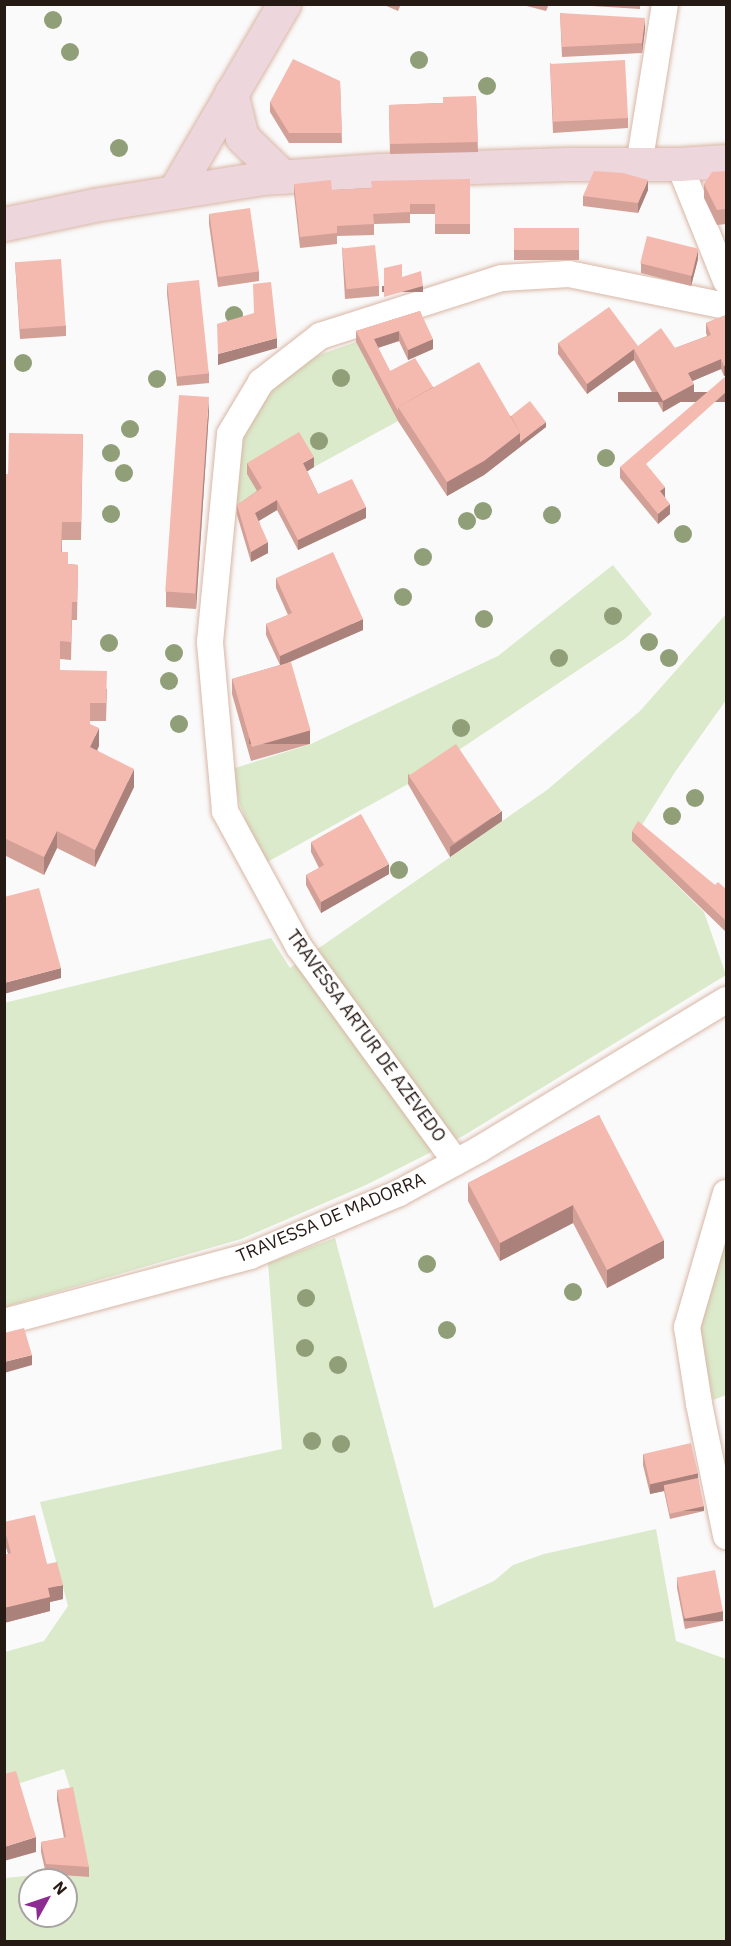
<!DOCTYPE html>
<html>
<head>
<meta charset="utf-8">
<style>
	body { margin:0 }
	#map { position:relative; width:731px; height:1946px; overflow:hidden; background:#fafafa; font-family:"IBM Plex Sans",sans-serif }
	div>[style] { position:absolute }
	.green>* { inset:0; background:#daeaca }
	.roads { filter:drop-shadow(0 0 2px #d9b6a5) drop-shadow(0 0 2px #d9b6a5) }
	.street>* { height:26px; margin:-13px; padding:0 13px; transform-origin:13px; border-radius:13px; background:#fff }
	.secondary>* { height:33px; margin:-16.5px; padding:0 16.5px; transform-origin:16.5px; border-radius:16.5px; background:#eed6dd }
	.trees>* { width:18px; height:18px; margin:-9px; border-radius:50%; background:#909f78 }
	.wall>* { inset:0; background:#d2a097; transform-origin:0 0 }
	.shaded-wall>* { inset:0; background:#ab827b; transform-origin:0 0 }
	.building>* { inset:0; background:#f4bab0; transform-origin:0 0 }
	span { translate:-50% -50%; white-space:nowrap; text-align:center; line-height:1.15; -webkit-text-stroke:5px #fff; paint-order:stroke }
	.street-label { font-size:18px; color:#261a14 }
	.frame { position:absolute; inset:0; border:6px solid #261a14; pointer-events:none }
	.north { position:absolute; left:18px; top:1868px; width:60px; height:60px; box-sizing:border-box; background:#fff; border:2px solid #a8a3a1; border-radius:50%; rotate:50deg; font-size:16px; font-weight:700; line-height:24px; text-align:center; color:#261a14 }
	.north::after { content:''; display:block; margin:auto; width:21px; height:27px; background:#8d2b93; clip-path:polygon(50% 0,100% 100%,50% 72%,0 100%) }
</style>
</head>
<body>
<div id="map">
	<div class="green">
		<div style="clip-path:polygon(356px 342px,398px 421px,314px 467px,299px 443px,247px 473px,262px 498px,230px 518px,239px 434px,284px 375px,319px 355px)"></div>
		<div style="clip-path:polygon(613px 565px,652px 614px,626px 638px,408px 784px,262px 865px,240px 805px,232px 769px,311px 744px,498px 656px)"></div>
		<div style="clip-path:polygon(726px 614px,726px 700px,675px 772px,632px 841px,704px 912px,726px 975px,463px 1136px,366px 1185px,241px 1239px,5px 1307px,4px 1003px,271px 938px,290px 968px,547px 790px,640px 711px)"></div>
		<div style="clip-path:polygon(726px 1227px,726px 1395px,713px 1400px,700px 1334px,705px 1294px)"></div>
		<div style="clip-path:polygon(evenodd,335px 1238px,434px 1608px,494px 1581px,513px 1565px,544px 1554px,656px 1529px,676px 1641px,726px 1659px,726px 1941px,5px 1941px,5px 1878px,46px 1874px,89px 1877px,73px 1797px,64px 1769px,5px 1788px,5px 1652px,44px 1641px,68px 1606px,40px 1502px,282px 1449px,268px 1263px,335px 1238px,30px 1880px,66px 1880px,66px 1916px,30px 1916px,30px 1880px)"></div>
	</div>
	<div class="roads">
		<div class="street">
			<div style="left:679px;top:164px;width:126px;rotate:68.1deg"></div>
			<div style="left:639px;top:165px;width:163px;rotate:-80.8deg"></div>
			<div style="left:456px;top:1162px;width:266px;rotate:-126.1deg"></div>
			<div style="left:299px;top:947px;width:155px;rotate:-118.6deg"></div>
			<div style="left:225px;top:811px;width:170px;rotate:-95.1deg"></div>
			<div style="left:210px;top:642px;width:209px;rotate:-84.5deg"></div>
			<div style="left:230px;top:434px;width:61px;rotate:-59.2deg"></div>
			<div style="left:261px;top:382px;width:75px;rotate:-37.9deg"></div>
			<div style="left:320px;top:336px;width:191px;rotate:-17.7deg"></div>
			<div style="left:502px;top:278px;width:67px;rotate:-3.4deg"></div>
			<div style="left:569px;top:274px;width:160px;rotate:11.5deg"></div>
			<div style="left:726px;top:1193px;width:140px;rotate:106.2deg"></div>
			<div style="left:687px;top:1327px;width:78px;rotate:81.1deg"></div>
			<div style="left:699px;top:1404px;width:135px;rotate:78.4deg"></div>
			<div style="left:4px;top:1322px;width:255px;rotate:-15deg"></div>
			<div style="left:250px;top:1256px;width:162px;rotate:-22.9deg"></div>
			<div style="left:399px;top:1193px;width:92px;rotate:-28.5deg"></div>
			<div style="left:480px;top:1149px;width:288px;rotate:-31.2deg"></div>
		</div>
		<div class="secondary">
			<div style="left:231px;top:93px;width:45px;rotate:76deg"></div>
			<div style="left:242px;top:137px;width:57px;rotate:44.3deg"></div>
			<div style="left:174px;top:192px;width:218px;rotate:-59.7deg"></div>
			<div style="left:4px;top:224px;width:92px;rotate:-11.9deg"></div>
			<div style="left:94px;top:205px;width:170px;rotate:-9.1deg"></div>
			<div style="left:262px;top:178px;width:118px;rotate:-3.9deg"></div>
			<div style="left:380px;top:170px;width:188px;rotate:-1.8deg"></div>
			<div style="left:568px;top:164px;width:111px"></div>
			<div style="left:679px;top:164px;width:47px;rotate:-3.7deg"></div>
		</div>
	</div>
	<div class="trees">
		<div style="left:53px;top:20px"></div>
		<div style="left:70px;top:52px"></div>
		<div style="left:419px;top:60px"></div>
		<div style="left:487px;top:86px"></div>
		<div style="left:119px;top:148px"></div>
		<div style="left:234px;top:315px"></div>
		<div style="left:23px;top:363px"></div>
		<div style="left:341px;top:378px"></div>
		<div style="left:157px;top:379px"></div>
		<div style="left:130px;top:429px"></div>
		<div style="left:319px;top:441px"></div>
		<div style="left:111px;top:453px"></div>
		<div style="left:606px;top:458px"></div>
		<div style="left:124px;top:473px"></div>
		<div style="left:483px;top:511px"></div>
		<div style="left:111px;top:514px"></div>
		<div style="left:552px;top:515px"></div>
		<div style="left:467px;top:521px"></div>
		<div style="left:683px;top:534px"></div>
		<div style="left:423px;top:557px"></div>
		<div style="left:403px;top:597px"></div>
		<div style="left:613px;top:616px"></div>
		<div style="left:484px;top:619px"></div>
		<div style="left:649px;top:642px"></div>
		<div style="left:109px;top:643px"></div>
		<div style="left:174px;top:653px"></div>
		<div style="left:559px;top:658px"></div>
		<div style="left:669px;top:658px"></div>
		<div style="left:169px;top:681px"></div>
		<div style="left:179px;top:724px"></div>
		<div style="left:461px;top:728px"></div>
		<div style="left:695px;top:798px"></div>
		<div style="left:672px;top:816px"></div>
		<div style="left:399px;top:870px"></div>
		<div style="left:427px;top:1264px"></div>
		<div style="left:573px;top:1292px"></div>
		<div style="left:306px;top:1298px"></div>
		<div style="left:447px;top:1330px"></div>
		<div style="left:305px;top:1348px"></div>
		<div style="left:338px;top:1365px"></div>
		<div style="left:312px;top:1441px"></div>
		<div style="left:341px;top:1444px"></div>
	</div>
	<div class="wall">
		<div style="clip-path:polygon(382px 4px,401px 4px,398px 11px)"></div>
		<div style="clip-path:polygon(519px 4px,549px 4px,546px 11px)"></div>
		<div style="clip-path:polygon(592px 4px,640px 4px,640px 9px,592px 6px)"></div>
		<div style="clip-path:polygon(560px 13px,645px 29px,642px 53px,562px 57px)"></div>
		<div style="clip-path:polygon(550px 63px,628px 118px,628px 128px,553px 133px)"></div>
		<div style="clip-path:polygon(340px 81px,342px 143px,289px 143px,270px 112px,270px 102px)"></div>
		<div style="clip-path:polygon(476px 96px,478px 152px,390px 154px,389px 105px,443px 103px)"></div>
		<div style="clip-path:polygon(726px 171px,726px 224px,717px 225px,704px 198px,704px 184px)"></div>
		<div style="clip-path:polygon(470px 179px,470px 234px,435px 234px,435px 214px,410px 214px,410px 223px,374px 224px,374px 235px,337px 236px,337px 244px,300px 248px,294px 194px,294px 184px,332px 190px,372px 188px)"></div>
		<div style="clip-path:polygon(648px 190px,638px 213px,583px 206px,583px 196px)"></div>
		<div style="clip-path:polygon(209px 214px,259px 271px,259px 281px,218px 287px,209px 224px)"></div>
		<div style="left:579px;top:228px;width:32px;height:65px;rotate:90deg"></div>
		<div style="clip-path:polygon(342px 247px,379px 286px,379px 296px,345px 299px)"></div>
		<div style="clip-path:polygon(698px 259px,691px 286px,641px 273px,641px 263px)"></div>
		<div style="clip-path:polygon(15px 262px,66px 326px,66px 336px,20px 339px)"></div>
		<div style="clip-path:polygon(167px 284px,209px 373px,209px 383px,177px 386px,167px 294px)"></div>
		<div style="clip-path:polygon(420px 311px,433px 349px,408px 360px,399px 341px,378px 348px,390px 371px,511px 416px,546px 427px,484px 475px,447px 496px,398px 421px,356px 342px,356px 331px)"></div>
		<div style="clip-path:polygon(726px 315px,726px 375px,724px 376px,721px 369px,692px 381px,694px 394px,663px 412px,634px 360px,587px 394px,558px 354px,558px 343px,675px 348px,707px 336px,706px 333px,706px 323px)"></div>
		<div style="clip-path:polygon(209px 411px,196px 609px,166px 607px,166px 592px)"></div>
		<div style="clip-path:polygon(83px 434px,81px 540px,62px 540px,62px 552px,68px 564px,78px 565px,77px 620px,72px 620px,71px 660px,60px 659px,60px 670px,107px 689px,106px 721px,90px 721px,90px 724px,99px 746px,97px 750px,134px 787px,95px 867px,57px 848px,44px 875px,4px 855px,4px 474px,8px 474px)"></div>
		<div style="clip-path:polygon(247px 463px,314px 467px,307px 471px,318px 494px,366px 518px,298px 550px,277px 510px,259px 521px,268px 553px,251px 562px,237px 515px,237px 505px,257px 491px,247px 474px)"></div>
		<div style="clip-path:polygon(620px 467px,651px 470px,665px 497px,670px 514px,658px 524px,620px 478px)"></div>
		<div style="clip-path:polygon(276px 578px,363px 630px,288px 663px,310px 744px,251px 761px,232px 694px,232px 679px,280px 665px,266px 635px,266px 624px,288px 615px,276px 588px)"></div>
		<div style="clip-path:polygon(408px 774px,502px 821px,450px 857px,408px 784px)"></div>
		<div style="clip-path:polygon(632px 831px,715px 885px,726px 889px,726px 932px,632px 841px)"></div>
		<div style="clip-path:polygon(311px 842px,389px 874px,321px 913px,306px 885px,306px 875px,319px 868px,311px 852px)"></div>
		<div style="clip-path:polygon(599px 1115px,664px 1258px,607px 1288px,573px 1223px,500px 1261px,468px 1201px,468px 1183px)"></div>
		<div style="clip-path:polygon(643px 1454px,698px 1478px,704px 1511px,670px 1519px,664px 1491px,650px 1494px,643px 1465px)"></div>
		<div style="clip-path:polygon(4px 1522px,47px 1564px,63px 1599px,50px 1602px,50px 1611px,4px 1623px,4px 1555px,8px 1554px,4px 1541px)"></div>
		<div style="clip-path:polygon(677px 1578px,723px 1621px,685px 1629px,677px 1588px)"></div>
		<div style="clip-path:polygon(57px 1790px,89px 1867px,89px 1877px,46px 1874px,41px 1852px,41px 1842px,64px 1838px,57px 1800px)"></div>
	</div>
	<div class="shaded-wall">
		<div style="clip-path:polygon(645px 18px,645px 29px,642px 53px,642px 43px)"></div>
		<div style="clip-path:polygon(648px 180px,648px 190px,638px 213px,638px 203px)"></div>
		<div style="clip-path:polygon(698px 249px,698px 259px,691px 286px,691px 276px)"></div>
		<div style="left:423px;top:286px;width:6px;height:41px;rotate:90deg"></div>
		<div style="clip-path:polygon(399px 331px,399px 341px,374px 349px,374px 339px)"></div>
		<div style="clip-path:polygon(277px 338px,277px 348px,218px 365px,218px 354px)"></div>
		<div style="clip-path:polygon(433px 339px,433px 349px,408px 360px,408px 350px)"></div>
		<div style="clip-path:polygon(634px 349px,634px 360px,587px 394px,587px 384px)"></div>
		<div style="clip-path:polygon(721px 359px,721px 369px,688px 383px,688px 373px)"></div>
		<div style="clip-path:polygon(726px 365px,726px 375px,724px 376px,724px 366px)"></div>
		<div style="clip-path:polygon(694px 384px,694px 394px,663px 412px,663px 401px)"></div>
		<div style="left:726px;top:392px;width:10px;height:108px;rotate:90deg"></div>
		<div style="clip-path:polygon(209px 397px,209px 411px,196px 609px,196px 594px)"></div>
		<div style="clip-path:polygon(546px 422px,546px 427px,520px 447px,520px 442px)"></div>
		<div style="clip-path:polygon(520px 433px,520px 447px,484px 475px,447px 496px,447px 482px)"></div>
		<div style="clip-path:polygon(314px 457px,314px 467px,303px 474px,303px 463px)"></div>
		<div style="clip-path:polygon(665px 487px,665px 497px,660px 502px,660px 491px)"></div>
		<div style="clip-path:polygon(277px 500px,277px 510px,255px 523px,255px 513px)"></div>
		<div style="clip-path:polygon(670px 504px,670px 514px,658px 524px,658px 514px)"></div>
		<div style="clip-path:polygon(366px 507px,366px 518px,298px 550px,298px 540px)"></div>
		<div style="clip-path:polygon(268px 542px,268px 553px,251px 562px,251px 552px)"></div>
		<div style="clip-path:polygon(363px 619px,363px 630px,280px 666px,280px 656px)"></div>
		<div style="clip-path:polygon(99px 728px,99px 746px,90px 765px,90px 747px)"></div>
		<div style="left:310px;top:730px;width:14px;height:61px;rotate:90deg"></div>
		<div style="clip-path:polygon(134px 769px,134px 787px,95px 867px,95px 850px)"></div>
		<div style="clip-path:polygon(502px 811px,502px 821px,450px 857px,450px 847px)"></div>
		<div style="clip-path:polygon(57px 831px,57px 848px,44px 875px,44px 857px)"></div>
		<div style="clip-path:polygon(389px 864px,389px 874px,321px 913px,321px 902px)"></div>
		<div style="clip-path:polygon(61px 968px,61px 978px,4px 994px,4px 983px)"></div>
		<div style="clip-path:polygon(573px 1205px,573px 1223px,500px 1261px,500px 1243px)"></div>
		<div style="clip-path:polygon(664px 1240px,664px 1258px,607px 1288px,607px 1270px)"></div>
		<div style="clip-path:polygon(32px 1355px,32px 1365px,4px 1373px,4px 1362px)"></div>
		<div style="clip-path:polygon(698px 1473px,698px 1483px,664px 1485px,664px 1491px,650px 1494px,650px 1484px)"></div>
		<div style="left:704px;top:1506px;width:5px;height:35px;rotate:90deg"></div>
		<div style="clip-path:polygon(63px 1585px,63px 1599px,50px 1602px,50px 1611px,4px 1623px,4px 1608px,48px 1588px)"></div>
		<div style="left:723px;top:1611px;width:10px;height:39px;rotate:90deg"></div>
		<div style="clip-path:polygon(36px 1837px,36px 1852px,4px 1861px,4px 1847px)"></div>
	</div>
	<div class="building">
		<div style="clip-path:polygon(560px 13px,645px 18px,642px 43px,562px 47px)"></div>
		<div style="clip-path:polygon(293px 59px,340px 81px,342px 133px,289px 133px,270px 102px)"></div>
		<div style="left:625px;top:60px;width:58px;height:75px;rotate:87deg"></div>
		<div style="clip-path:polygon(476px 96px,478px 142px,390px 144px,389px 105px,443px 103px,443px 97px)"></div>
		<div style="clip-path:polygon(594px 171px,623px 173px,648px 180px,638px 203px,583px 196px)"></div>
		<div style="clip-path:polygon(726px 171px,726px 209px,717px 210px,704px 184px,712px 172px)"></div>
		<div style="clip-path:polygon(470px 179px,470px 224px,435px 224px,435px 204px,410px 204px,410px 212px,373px 214px,374px 224px,337px 226px,337px 233px,300px 237px,294px 184px,331px 180px,332px 190px,372px 188px,371px 181px)"></div>
		<div style="left:250px;top:208px;width:64px;height:41px;rotate:82deg"></div>
		<div style="left:579px;top:228px;width:22px;height:65px;rotate:90deg"></div>
		<div style="left:647px;top:236px;width:53px;height:28px;rotate:14deg"></div>
		<div style="left:375px;top:245px;width:41px;height:33px;rotate:84deg"></div>
		<div style="left:61px;top:259px;width:67px;height:46px;rotate:86deg"></div>
		<div style="clip-path:polygon(402px 264px,402px 277px,421px 271px,423px 286px,384px 297px,384px 268px)"></div>
		<div style="left:199px;top:280px;width:94px;height:32px;rotate:84deg"></div>
		<div style="clip-path:polygon(271px 282px,277px 338px,218px 354px,217px 324px,254px 313px,253px 284px)"></div>
		<div style="clip-path:polygon(609px 307px,638px 346px,661px 328px,675px 348px,711px 335px,706px 323px,726px 315px,726px 365px,724px 366px,721px 359px,688px 373px,694px 384px,663px 401px,634px 349px,587px 384px,558px 343px)"></div>
		<div style="clip-path:polygon(420px 311px,433px 339px,408px 350px,399px 331px,374px 339px,390px 371px,415px 358px,433px 387px,398px 407px,398px 411px,356px 331px)"></div>
		<div style="clip-path:polygon(479px 362px,520px 433px,484px 461px,447px 482px,398px 407px)"></div>
		<div style="clip-path:polygon(726px 376px,726px 392px,646px 464px,665px 487px,660px 491px,670px 504px,658px 514px,620px 467px)"></div>
		<div style="left:179px;top:395px;width:30px;height:197px;rotate:4deg"></div>
		<div style="clip-path:polygon(530px 401px,546px 422px,520px 442px,520px 433px,511px 416px)"></div>
		<div style="clip-path:polygon(299px 432px,314px 457px,303px 463px,318px 494px,352px 479px,366px 507px,298px 540px,277px 500px,255px 513px,268px 542px,251px 552px,237px 505px,262px 488px,247px 463px)"></div>
		<div style="clip-path:polygon(9px 433px,83px 434px,81px 522px,62px 522px,61px 552px,68px 552px,68px 564px,78px 565px,77px 602px,72px 602px,71px 642px,60px 641px,60px 670px,107px 671px,106px 703px,90px 703px,90px 724px,99px 728px,90px 747px,134px 769px,95px 850px,57px 831px,44px 857px,4px 838px,4px 474px,8px 474px)"></div>
		<div style="clip-path:polygon(333px 552px,363px 619px,280px 656px,266px 624px,292px 613px,276px 578px)"></div>
		<div style="left:291px;top:662px;width:71px;height:61px;rotate:74deg"></div>
		<div style="left:456px;top:744px;width:81px;height:57px;rotate:56deg"></div>
		<div style="clip-path:polygon(361px 814px,389px 864px,321px 902px,306px 875px,324px 865px,311px 842px)"></div>
		<div style="clip-path:polygon(638px 821px,715px 885px,718px 882px,726px 889px,726px 921px,632px 831px)"></div>
		<div style="clip-path:polygon(39px 888px,61px 968px,4px 983px,4px 897px)"></div>
		<div style="clip-path:polygon(599px 1115px,664px 1240px,607px 1270px,573px 1205px,500px 1243px,468px 1183px)"></div>
		<div style="clip-path:polygon(24px 1328px,32px 1355px,4px 1362px,4px 1333px)"></div>
		<div style="left:691px;top:1443px;width:31px;height:49px;rotate:77deg"></div>
		<div style="left:698px;top:1478px;width:29px;height:35px;rotate:78deg"></div>
		<div style="clip-path:polygon(35px 1515px,47px 1564px,57px 1562px,63px 1585px,48px 1588px,50px 1597px,4px 1608px,4px 1555px,11px 1553px,4px 1527px,4px 1522px)"></div>
		<div style="left:715px;top:1570px;width:42px;height:39px;rotate:79deg"></div>
		<div style="clip-path:polygon(16px 1771px,36px 1837px,4px 1847px,4px 1774px)"></div>
		<div style="clip-path:polygon(73px 1787px,89px 1867px,46px 1864px,41px 1842px,66px 1837px,57px 1790px)"></div>
	</div>
	<div class="street-label">
		<span style="left:366px;top:1036px;rotate:54deg">TRAVESSA ARTUR DE AZEVEDO</span>
		<span style="left:331px;top:1218px;rotate:-23deg">TRAVESSA DE MADORRA</span>
	</div>
	<div class="frame"></div>
	<div class="north">N</div>
</div>
</body>
</html>
